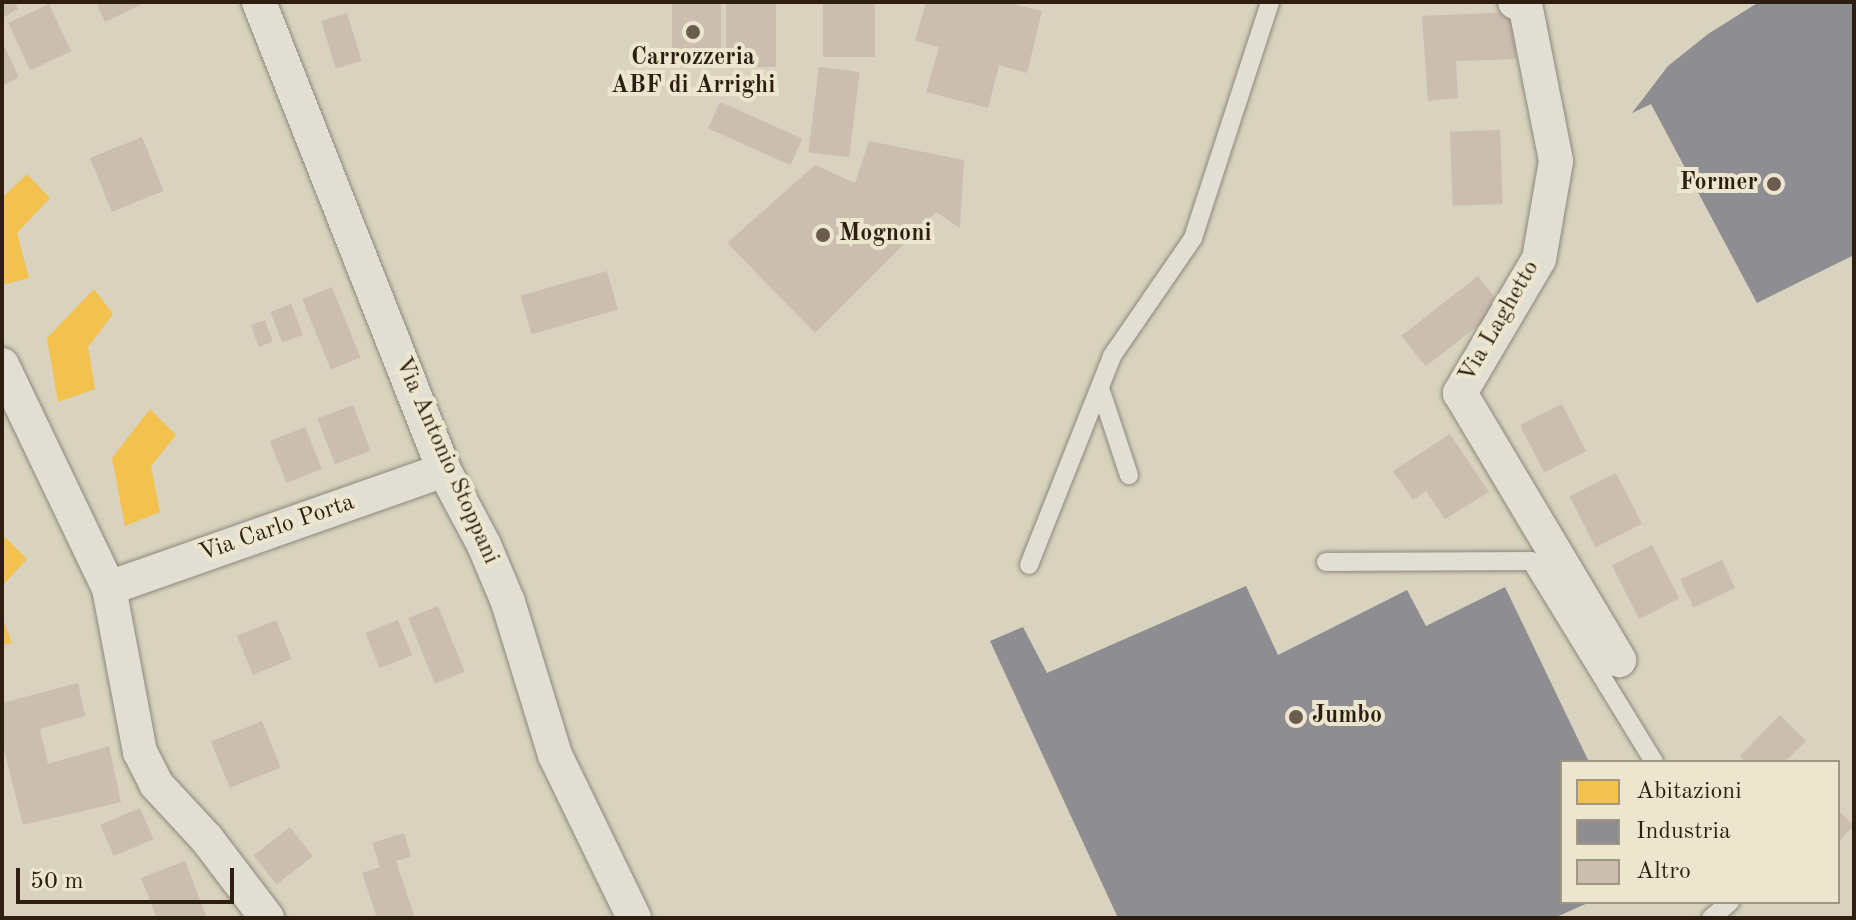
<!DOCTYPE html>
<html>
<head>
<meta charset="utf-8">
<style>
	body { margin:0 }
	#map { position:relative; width:1856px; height:920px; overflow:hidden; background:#d8d2be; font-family:"Old Standard TT",serif }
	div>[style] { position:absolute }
	.homes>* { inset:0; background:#f2c14e }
	.industry>* { inset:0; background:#8d8d92 }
	.building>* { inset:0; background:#cbbdb0; transform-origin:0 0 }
	.roads { filter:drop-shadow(0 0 2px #8d887b) drop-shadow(0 0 2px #8d887b) }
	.service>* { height:18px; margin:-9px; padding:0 9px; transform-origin:9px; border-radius:9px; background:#e1ded4 }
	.minor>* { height:34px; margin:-17px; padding:0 17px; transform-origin:17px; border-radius:17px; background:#e1ded4 }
	.dots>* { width:22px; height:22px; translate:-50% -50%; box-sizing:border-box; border:4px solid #ede6ce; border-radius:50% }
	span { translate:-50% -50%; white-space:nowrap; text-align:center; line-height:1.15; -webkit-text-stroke:8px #ede6ce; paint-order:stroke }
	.poi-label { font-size:24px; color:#2e1e12; font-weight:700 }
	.right { translate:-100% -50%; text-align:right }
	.left { translate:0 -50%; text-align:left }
	.street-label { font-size:24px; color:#2e1e12 }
	.frame { position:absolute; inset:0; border:4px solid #2e1e12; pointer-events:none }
	.legend { position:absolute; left:1560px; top:760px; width:280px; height:144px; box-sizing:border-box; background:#ede6ce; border:2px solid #a19683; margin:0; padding:10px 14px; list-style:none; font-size:24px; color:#2e1e12 }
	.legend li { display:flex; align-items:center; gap:16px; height:40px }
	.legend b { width:40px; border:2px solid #a19683 }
	.scale { position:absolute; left:16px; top:868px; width:218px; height:36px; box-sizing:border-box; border:4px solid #2e1e12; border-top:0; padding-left:10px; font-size:24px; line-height:28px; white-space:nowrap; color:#2e1e12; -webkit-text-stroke:6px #ede6ce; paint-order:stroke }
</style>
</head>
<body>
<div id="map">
	<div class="homes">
		<div style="clip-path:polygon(27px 174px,50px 198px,17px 233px,29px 278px,2px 285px,2px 198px)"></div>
		<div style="clip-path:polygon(94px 289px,113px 314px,88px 347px,95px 389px,58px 402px,47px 338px)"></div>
		<div style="clip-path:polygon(150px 409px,176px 435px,151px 466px,160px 512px,125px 526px,112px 458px)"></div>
		<div style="clip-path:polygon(5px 537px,27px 559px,2px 586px,2px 540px)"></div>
		<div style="clip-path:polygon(2px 617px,12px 643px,2px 645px)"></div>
	</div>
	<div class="industry">
		<div style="clip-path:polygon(1759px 2px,1854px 2px,1854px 255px,1757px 303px,1651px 104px,1632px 113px,1668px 66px,1708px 34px)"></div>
		<div style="clip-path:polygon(1246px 586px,1278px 655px,1407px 590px,1426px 626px,1505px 587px,1589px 762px,1562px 762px,1562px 902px,1590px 902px,1554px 918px,1118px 918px,990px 641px,1023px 627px,1047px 673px)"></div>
	</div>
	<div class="building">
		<div style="clip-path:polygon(2px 2px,15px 2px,18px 9px,2px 18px)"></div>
		<div style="clip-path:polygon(96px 2px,146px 2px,105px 22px)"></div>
		<div style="left:672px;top:2px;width:49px;height:61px"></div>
		<div style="left:726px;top:2px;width:50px;height:65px"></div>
		<div style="left:823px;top:2px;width:52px;height:55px"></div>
		<div style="clip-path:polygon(926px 2px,1004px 2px,1042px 11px,1027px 73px,999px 65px,988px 108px,926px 92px,939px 47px,915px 41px)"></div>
		<div style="left:49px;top:4px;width:52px;height:45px;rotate:65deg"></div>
		<div style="clip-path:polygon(1514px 12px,1516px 59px,1456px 61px,1458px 98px,1428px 101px,1422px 16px)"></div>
		<div style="left:347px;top:13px;width:50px;height:27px;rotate:73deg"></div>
		<div style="clip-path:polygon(2px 42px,19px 77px,2px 86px)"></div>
		<div style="left:819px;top:67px;width:41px;height:86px;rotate:7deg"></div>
		<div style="left:720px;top:102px;width:90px;height:29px;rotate:24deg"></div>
		<div style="left:1500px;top:130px;width:74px;height:50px;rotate:88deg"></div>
		<div style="left:142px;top:137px;width:58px;height:56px;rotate:68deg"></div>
		<div style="clip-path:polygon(869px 141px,964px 160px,960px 228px,936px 212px,815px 333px,727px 243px,815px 165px,855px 183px)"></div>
		<div style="left:607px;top:271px;width:40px;height:90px;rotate:74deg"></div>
		<div style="left:1478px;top:276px;width:39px;height:97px;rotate:52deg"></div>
		<div style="left:332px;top:287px;width:76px;height:32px;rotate:68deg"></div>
		<div style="left:291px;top:304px;width:33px;height:22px;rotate:69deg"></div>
		<div style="left:265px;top:320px;width:23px;height:15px;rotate:70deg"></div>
		<div style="left:1562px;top:404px;width:53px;height:47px;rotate:63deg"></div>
		<div style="left:353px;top:405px;width:49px;height:38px;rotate:69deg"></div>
		<div style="left:305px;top:427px;width:45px;height:38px;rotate:68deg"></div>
		<div style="clip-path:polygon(1450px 434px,1489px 492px,1445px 519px,1426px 491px,1413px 500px,1393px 471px)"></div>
		<div style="left:1616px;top:473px;width:57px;height:52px;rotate:63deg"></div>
		<div style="left:1652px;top:545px;width:60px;height:45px;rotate:63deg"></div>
		<div style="left:1722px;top:560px;width:31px;height:46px;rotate:65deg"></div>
		<div style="left:438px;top:606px;width:71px;height:32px;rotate:68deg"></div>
		<div style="left:276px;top:620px;width:42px;height:42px;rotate:68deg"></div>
		<div style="left:398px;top:620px;width:38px;height:35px;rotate:68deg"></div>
		<div style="clip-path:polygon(78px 683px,85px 716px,40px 729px,48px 764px,109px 746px,121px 802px,23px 825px,2px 742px,2px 703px)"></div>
		<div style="clip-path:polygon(1780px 715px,1806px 741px,1785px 762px,1745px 762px,1740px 756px)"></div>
		<div style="left:262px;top:721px;width:50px;height:55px;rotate:68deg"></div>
		<div style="left:140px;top:808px;width:34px;height:43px;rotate:67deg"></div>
		<div style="clip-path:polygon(1838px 810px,1854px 825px,1839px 842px,1838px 840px)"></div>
		<div style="left:290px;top:827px;width:37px;height:46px;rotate:52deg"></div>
		<div style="clip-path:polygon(404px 833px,411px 857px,396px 861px,415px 918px,377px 918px,362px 873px,380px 867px,372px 843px)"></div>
		<div style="clip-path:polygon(185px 861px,207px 918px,157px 918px,141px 878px)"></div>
	</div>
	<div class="roads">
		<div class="service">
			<div style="left:1100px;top:388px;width:92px;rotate:71.6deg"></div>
			<div style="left:1326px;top:562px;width:205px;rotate:-0.3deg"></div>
			<div style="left:1531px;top:561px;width:236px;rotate:58.5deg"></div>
			<div style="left:1029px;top:565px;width:225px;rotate:-68.3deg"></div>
			<div style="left:1112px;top:356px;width:143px;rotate:-55.5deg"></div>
			<div style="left:1193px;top:238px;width:248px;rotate:-71.9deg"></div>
			<div style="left:1711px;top:918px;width:25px;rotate:-40deg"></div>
		</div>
		<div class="minor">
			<div style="left:259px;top:2px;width:503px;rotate:68.43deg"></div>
			<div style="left:444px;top:470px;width:85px;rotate:61.9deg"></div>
			<div style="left:484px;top:545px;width:62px;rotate:67.2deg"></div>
			<div style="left:508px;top:602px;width:160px;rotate:72.9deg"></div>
			<div style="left:555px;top:755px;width:181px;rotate:64.1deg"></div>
			<div style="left:1515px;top:2px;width:10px;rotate:11deg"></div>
			<div style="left:1525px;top:4px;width:160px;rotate:78.8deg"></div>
			<div style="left:1556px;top:161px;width:99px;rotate:99.8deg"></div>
			<div style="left:1539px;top:259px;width:156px;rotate:120.5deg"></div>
			<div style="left:1460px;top:393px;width:311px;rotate:59.2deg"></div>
			<div style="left:2px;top:365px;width:247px;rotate:64.4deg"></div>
			<div style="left:109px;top:588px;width:167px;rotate:79.3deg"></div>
			<div style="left:140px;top:752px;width:36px;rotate:63deg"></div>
			<div style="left:156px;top:784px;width:75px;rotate:47.2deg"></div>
			<div style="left:207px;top:839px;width:99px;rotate:52.8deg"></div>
			<div style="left:109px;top:588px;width:355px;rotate:-19.4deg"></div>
		</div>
	</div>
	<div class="dots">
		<div style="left:693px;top:32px;background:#6a5d4e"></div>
		<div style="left:1774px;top:184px;background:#6a5d4e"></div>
		<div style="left:823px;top:235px;background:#6a5d4e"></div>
		<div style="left:1296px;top:717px;background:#6a5d4e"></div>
	</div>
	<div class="poi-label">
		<span style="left:693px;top:73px">Carrozzeria<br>ABF di Arrighi</span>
		<span class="right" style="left:1758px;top:184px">Former</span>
		<span class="left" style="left:839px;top:235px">Mognoni</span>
		<span class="left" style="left:1312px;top:717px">Jumbo</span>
	</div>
	<div class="street-label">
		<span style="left:1500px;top:322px;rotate:-60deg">Via Laghetto</span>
		<span style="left:446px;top:461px;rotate:66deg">Via Antonio Stoppani</span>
		<span style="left:277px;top:529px;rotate:-19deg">Via Carlo Porta</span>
	</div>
	<div class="frame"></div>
	<ul class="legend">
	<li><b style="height:22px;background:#f2c14e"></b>Abitazioni</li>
	<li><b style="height:22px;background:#8d8d92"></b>Industria</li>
	<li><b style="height:22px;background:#cbbdb0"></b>Altro</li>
	</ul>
	<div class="scale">50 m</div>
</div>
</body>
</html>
